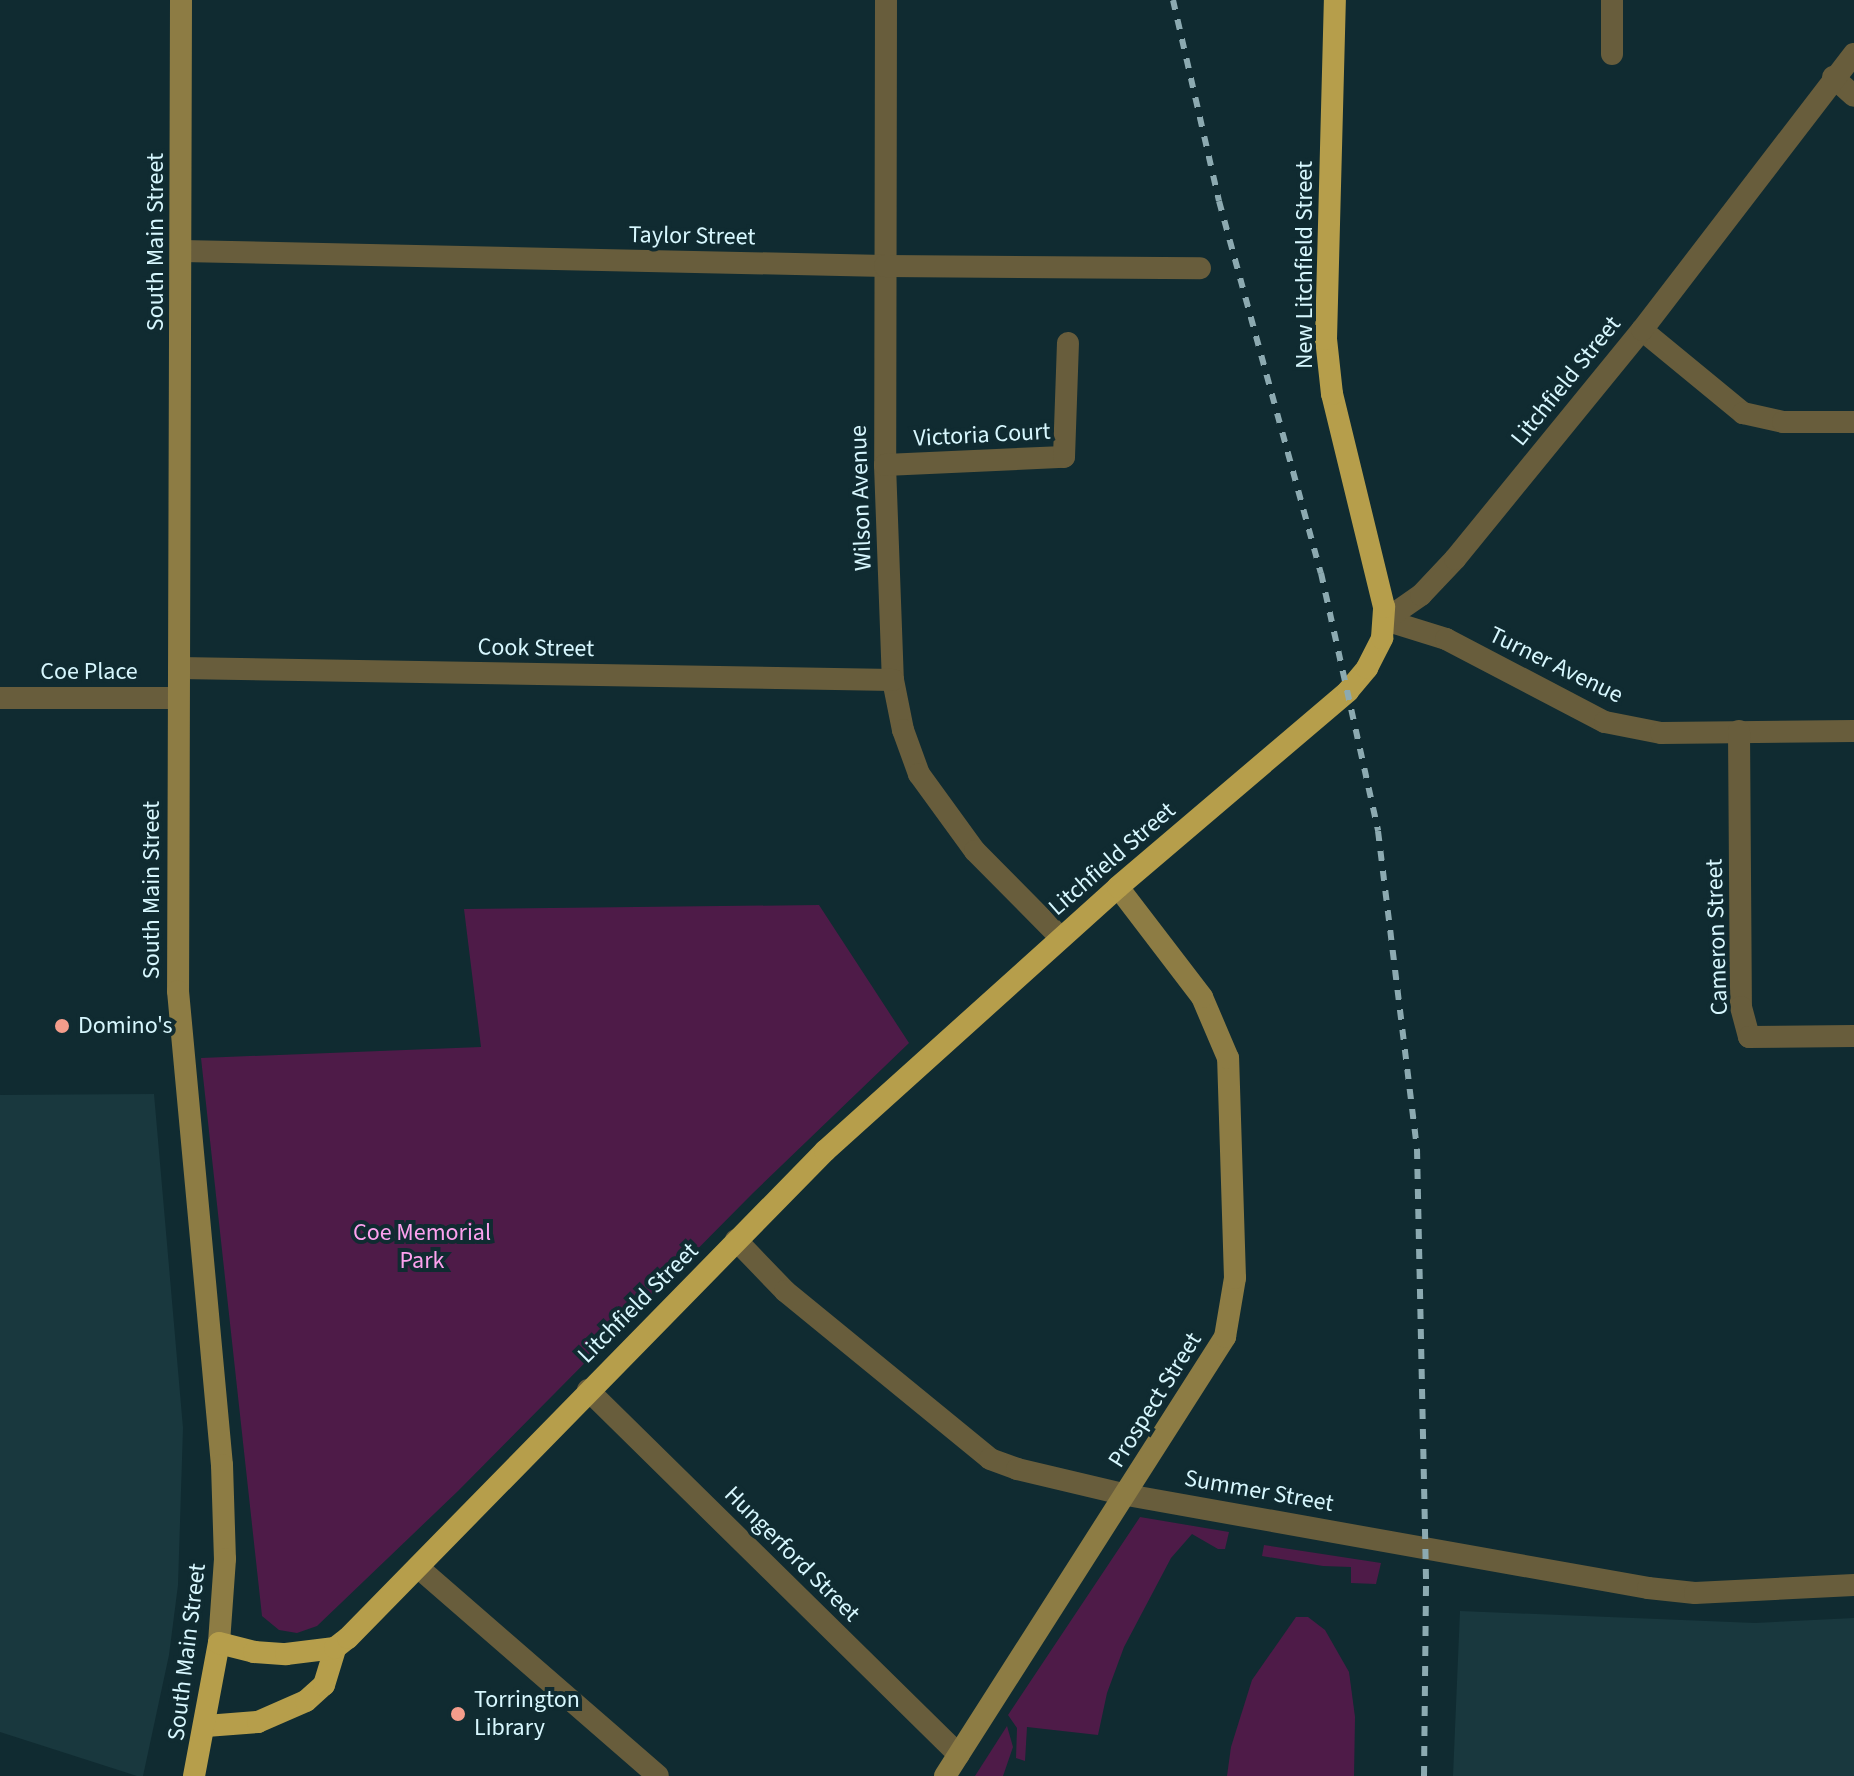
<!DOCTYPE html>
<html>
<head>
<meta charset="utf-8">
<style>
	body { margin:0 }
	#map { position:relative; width:1854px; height:1776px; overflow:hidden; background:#102b31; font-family:"Source Sans 3",sans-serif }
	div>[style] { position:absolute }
	.built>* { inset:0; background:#19383e }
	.green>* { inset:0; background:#4e1b48 }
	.minor>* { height:22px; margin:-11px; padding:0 11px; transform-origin:11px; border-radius:11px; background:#685d3c }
	.tertiary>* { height:22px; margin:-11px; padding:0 11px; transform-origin:11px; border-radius:11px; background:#685d3c }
	.secondary>* { height:22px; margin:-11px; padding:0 11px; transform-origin:11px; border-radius:11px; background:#8d7c44 }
	.trunk>* { height:22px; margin:-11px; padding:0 11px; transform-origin:11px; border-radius:11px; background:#b69e4b }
	.rail>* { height:6px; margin-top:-3px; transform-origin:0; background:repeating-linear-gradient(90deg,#8caab1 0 10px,transparent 0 20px) }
	.dots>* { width:22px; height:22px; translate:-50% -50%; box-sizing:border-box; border:4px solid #102b31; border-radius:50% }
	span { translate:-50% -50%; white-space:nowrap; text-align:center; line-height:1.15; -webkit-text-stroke:8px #102b31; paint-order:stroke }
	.street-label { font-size:24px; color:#d7f7fe }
	.poi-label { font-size:24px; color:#d7f7fe }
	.left { translate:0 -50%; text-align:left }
	.park-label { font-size:24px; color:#fda1ee }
</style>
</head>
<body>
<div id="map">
	<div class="built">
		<div style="clip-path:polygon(154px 1094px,183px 1428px,178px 1585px,169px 1655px,143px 1776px,137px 1776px,0 1732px,0 1095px)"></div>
		<div style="clip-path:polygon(1460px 1611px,1755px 1623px,1854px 1618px,1854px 1776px,1453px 1776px)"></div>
	</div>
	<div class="green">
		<div style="clip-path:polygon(819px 905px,909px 1043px,753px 1193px,458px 1491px,317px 1626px,297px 1633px,279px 1630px,262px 1616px,201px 1058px,481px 1047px,464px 909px)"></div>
		<div style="clip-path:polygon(1140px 1517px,1229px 1532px,1225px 1549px,1218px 1549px,1192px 1534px,1171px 1558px,1124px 1647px,1107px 1693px,1098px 1735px,1027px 1727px,1025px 1761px,1016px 1758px,1017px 1728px,1008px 1715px)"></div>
		<div style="clip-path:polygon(1264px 1545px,1381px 1563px,1376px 1584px,1351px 1583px,1351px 1567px,1323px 1566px,1262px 1556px)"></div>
		<div style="clip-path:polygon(1296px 1617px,1308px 1617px,1325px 1630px,1349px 1672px,1355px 1717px,1354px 1776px,1227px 1776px,1231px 1747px,1252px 1680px)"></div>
		<div style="clip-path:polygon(1007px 1726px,1013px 1747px,1003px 1776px,975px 1776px)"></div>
	</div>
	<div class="minor">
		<div style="left:886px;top:0;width:465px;rotate:90.1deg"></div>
		<div style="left:885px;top:465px;width:215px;rotate:87.9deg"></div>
		<div style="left:893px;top:680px;width:51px;rotate:78.7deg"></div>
		<div style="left:903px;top:730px;width:47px;rotate:70deg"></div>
		<div style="left:919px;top:774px;width:95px;rotate:54deg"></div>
		<div style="left:975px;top:851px;width:122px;rotate:45.3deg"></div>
		<div style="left:1612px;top:0;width:54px;rotate:90deg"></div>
		<div style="left:1833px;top:77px;width:28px;rotate:42deg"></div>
		<div style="left:182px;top:251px;width:703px;rotate:1.22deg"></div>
		<div style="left:885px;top:266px;width:315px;rotate:0.4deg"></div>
		<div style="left:1642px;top:330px;width:131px;rotate:39.4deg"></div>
		<div style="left:1743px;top:413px;width:41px;rotate:12.7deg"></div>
		<div style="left:1783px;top:422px;width:71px"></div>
		<div style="left:885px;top:465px;width:179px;rotate:-2.6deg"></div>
		<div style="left:1064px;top:457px;width:114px;rotate:-88deg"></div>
		<div style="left:1385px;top:620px;width:64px;rotate:17.3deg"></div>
		<div style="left:1446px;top:639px;width:179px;rotate:27.6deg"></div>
		<div style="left:1605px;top:722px;width:57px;rotate:11.1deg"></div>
		<div style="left:1661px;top:733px;width:193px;rotate:-0.6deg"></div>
		<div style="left:179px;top:668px;width:714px;rotate:0.96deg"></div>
		<div style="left:0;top:698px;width:178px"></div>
		<div style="left:1739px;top:731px;width:276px;rotate:89.6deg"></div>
		<div style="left:1741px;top:1007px;width:31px;rotate:75deg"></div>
		<div style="left:1749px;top:1037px;width:105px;rotate:-0.5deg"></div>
		<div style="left:736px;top:1240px;width:71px;rotate:46.1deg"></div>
		<div style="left:785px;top:1291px;width:265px;rotate:39.3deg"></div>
		<div style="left:990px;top:1459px;width:29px;rotate:20deg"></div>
		<div style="left:1017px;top:1469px;width:113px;rotate:13.3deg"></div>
		<div style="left:1127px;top:1495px;width:529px;rotate:10.12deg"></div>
		<div style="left:1648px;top:1588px;width:47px;rotate:6.1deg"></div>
		<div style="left:1695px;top:1593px;width:159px;rotate:-2.9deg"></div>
		<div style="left:588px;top:1390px;width:520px;rotate:44.53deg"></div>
		<div style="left:420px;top:1569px;width:315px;rotate:41deg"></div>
	</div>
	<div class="tertiary">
		<div style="left:1385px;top:620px;width:44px;rotate:-34.8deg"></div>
		<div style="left:1421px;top:595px;width:50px;rotate:-46.6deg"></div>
		<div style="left:1455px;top:559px;width:296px;rotate:-50.8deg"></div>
		<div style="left:1642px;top:330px;width:348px;rotate:-52.5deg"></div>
	</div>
	<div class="secondary">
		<div style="left:181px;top:0;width:991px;rotate:90.17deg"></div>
		<div style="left:178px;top:991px;width:476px;rotate:84.7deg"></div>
		<div style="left:222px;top:1465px;width:94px;rotate:88.2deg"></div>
		<div style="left:225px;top:1559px;width:84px;rotate:94.1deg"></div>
		<div style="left:945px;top:1776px;width:521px;rotate:-57.47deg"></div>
		<div style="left:1225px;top:1337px;width:60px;rotate:-80.4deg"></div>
		<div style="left:1235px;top:1278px;width:220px;rotate:-91.8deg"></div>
		<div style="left:1228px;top:1058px;width:66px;rotate:-113.1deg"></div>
		<div style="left:1202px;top:997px;width:138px;rotate:-127.4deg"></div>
	</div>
	<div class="trunk">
		<div style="left:206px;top:1726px;width:52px;rotate:-4.4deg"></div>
		<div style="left:258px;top:1722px;width:52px;rotate:-23.6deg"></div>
		<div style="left:306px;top:1701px;width:24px;rotate:-42deg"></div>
		<div style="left:324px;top:1685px;width:39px;rotate:-73deg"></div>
		<div style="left:194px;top:1776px;width:135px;rotate:-79.4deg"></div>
		<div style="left:219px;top:1643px;width:36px;rotate:14deg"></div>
		<div style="left:254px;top:1652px;width:32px;rotate:4deg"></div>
		<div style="left:286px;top:1654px;width:49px;rotate:-7deg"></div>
		<div style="left:335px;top:1648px;width:16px;rotate:-38deg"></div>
		<div style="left:348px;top:1638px;width:682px;rotate:-45.59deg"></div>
		<div style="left:825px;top:1151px;width:394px;rotate:-42deg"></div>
		<div style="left:1118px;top:887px;width:302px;rotate:-40.4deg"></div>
		<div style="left:1348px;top:691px;width:30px;rotate:-50deg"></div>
		<div style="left:1367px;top:668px;width:34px;rotate:-63deg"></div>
		<div style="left:1382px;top:638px;width:31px;rotate:-86deg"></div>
		<div style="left:1384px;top:607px;width:219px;rotate:-103.7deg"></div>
		<div style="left:1332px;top:394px;width:55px;rotate:-96.2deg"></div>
		<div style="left:1326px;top:339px;width:339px;rotate:-88.5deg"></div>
	</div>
	<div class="rail">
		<div style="left:1173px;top:0;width:206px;rotate:77.1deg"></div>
		<div style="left:1219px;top:201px;width:386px;rotate:74.7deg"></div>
		<div style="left:1321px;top:573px;width:264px;rotate:77.5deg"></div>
		<div style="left:1378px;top:831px;width:320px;rotate:83deg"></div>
		<div style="left:1417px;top:1149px;width:437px;rotate:88.8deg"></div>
		<div style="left:1426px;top:1586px;width:190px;rotate:90.6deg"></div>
	</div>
	<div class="dots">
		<div style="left:62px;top:1026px;background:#f49d8b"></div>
		<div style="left:458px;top:1714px;background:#f49d8b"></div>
	</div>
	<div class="street-label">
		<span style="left:692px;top:236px;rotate:1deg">Taylor Street</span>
		<span style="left:156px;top:242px;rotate:-90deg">South Main Street</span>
		<span style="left:1305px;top:265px;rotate:-90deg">New Litchfield Street</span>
		<span style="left:1566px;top:381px;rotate:-51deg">Litchfield Street</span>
		<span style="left:982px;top:435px;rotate:-3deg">Victoria Court</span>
		<span style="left:861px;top:498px;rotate:-92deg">Wilson Avenue</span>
		<span style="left:536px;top:648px;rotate:1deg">Cook Street</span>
		<span style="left:1556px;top:665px;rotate:26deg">Turner Avenue</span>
		<span style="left:89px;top:672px">Coe Place</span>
		<span style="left:1112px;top:859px;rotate:-41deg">Litchfield Street</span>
		<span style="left:152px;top:890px;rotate:-90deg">South Main Street</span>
		<span style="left:1717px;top:937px;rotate:-92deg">Cameron Street</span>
		<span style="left:638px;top:1303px;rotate:-45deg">Litchfield Street</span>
		<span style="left:1155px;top:1400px;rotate:-58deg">Prospect Street</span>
		<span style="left:1259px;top:1491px;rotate:10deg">Summer Street</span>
		<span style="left:792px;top:1554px;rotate:45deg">Hungerford Street</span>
		<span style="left:187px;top:1652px;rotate:-83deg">South Main Street</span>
	</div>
	<div class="poi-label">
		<span class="left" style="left:78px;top:1026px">Domino's</span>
		<span class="left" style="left:474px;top:1714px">Torrington<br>Library</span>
	</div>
	<div class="park-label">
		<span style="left:422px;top:1247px">Coe Memorial<br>Park</span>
	</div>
</div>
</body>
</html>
